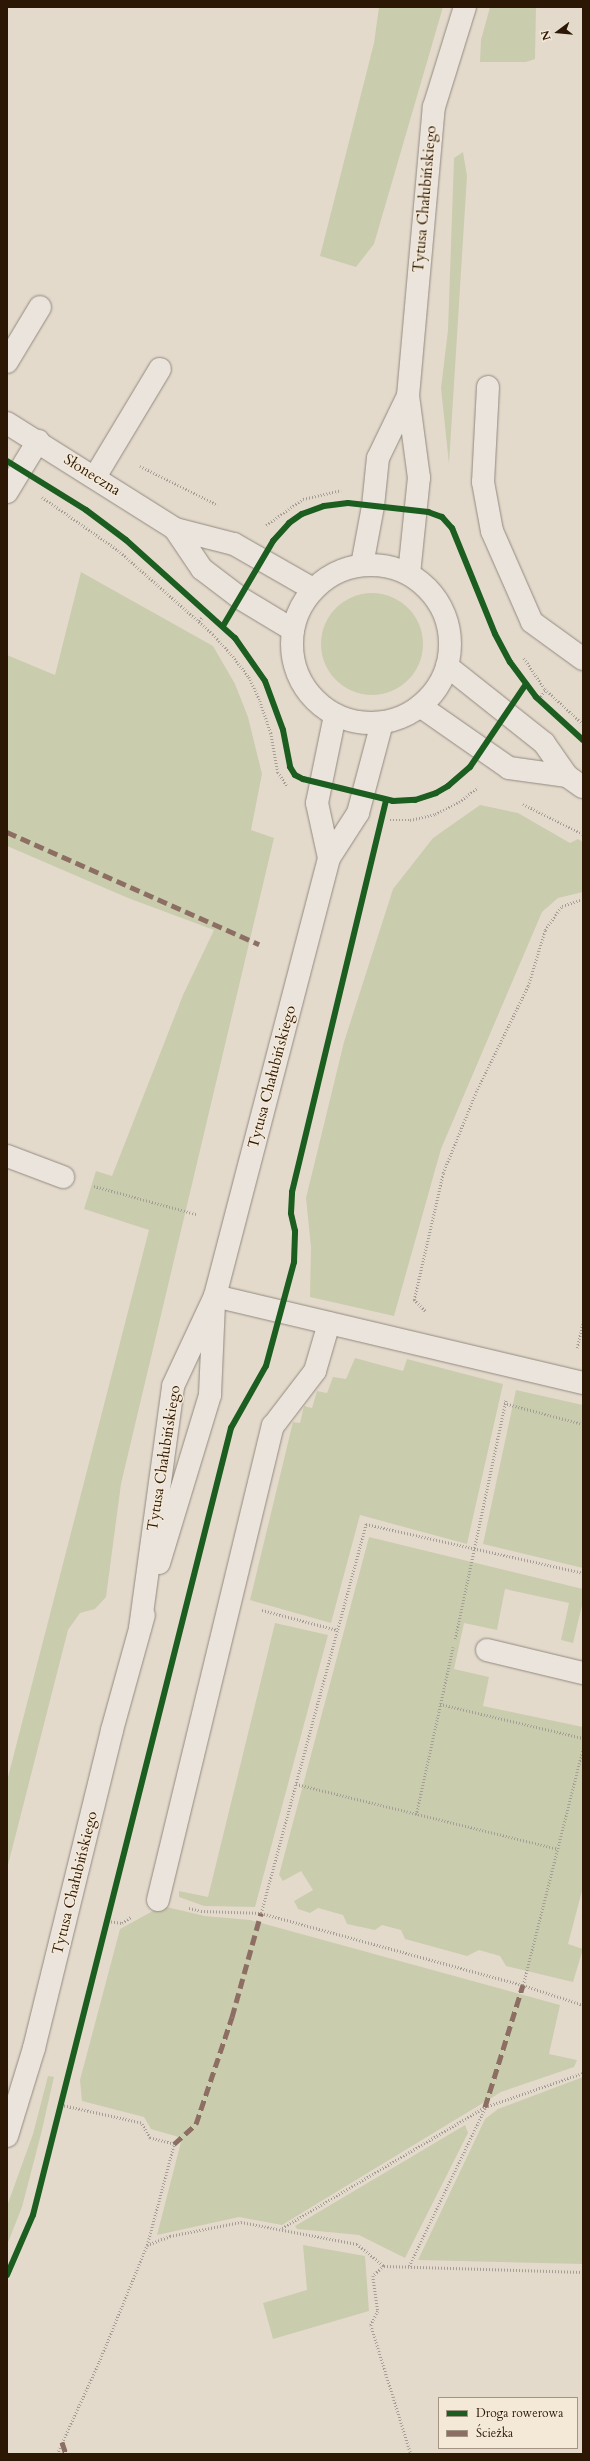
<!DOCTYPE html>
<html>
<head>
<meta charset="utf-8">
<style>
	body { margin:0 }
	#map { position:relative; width:590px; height:2461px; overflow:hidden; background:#e4dacc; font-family:Cardo,serif }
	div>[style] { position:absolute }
	.green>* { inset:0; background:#caccae }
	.round { border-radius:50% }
	.path>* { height:2.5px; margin-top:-1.25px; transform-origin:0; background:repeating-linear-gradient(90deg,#a49e97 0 1px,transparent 0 3px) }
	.roads { filter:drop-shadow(0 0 1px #928a7f) drop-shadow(0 0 1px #928a7f) }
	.service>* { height:22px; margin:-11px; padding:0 11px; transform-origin:11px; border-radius:11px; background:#eae4dd }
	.minor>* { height:22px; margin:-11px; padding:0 11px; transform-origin:11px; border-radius:11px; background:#eae4dd }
	.minor>.ring { margin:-11px; padding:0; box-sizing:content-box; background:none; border:22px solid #eae4dd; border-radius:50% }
	.quiet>* { height:5px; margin-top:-2.5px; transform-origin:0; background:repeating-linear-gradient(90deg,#8d6e63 0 10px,transparent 0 15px) }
	.cycleway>* { height:6px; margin:-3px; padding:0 3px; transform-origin:3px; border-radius:3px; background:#1b5e20 }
	span { translate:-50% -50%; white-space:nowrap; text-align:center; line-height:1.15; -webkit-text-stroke:3px #f4e8d7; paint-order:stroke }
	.street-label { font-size:15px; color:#2b1704 }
	.frame { position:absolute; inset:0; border:8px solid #2b1704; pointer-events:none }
	.legend { position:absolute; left:438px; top:2397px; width:140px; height:52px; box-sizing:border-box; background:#f4e8d7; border:1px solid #a49483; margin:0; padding:5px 7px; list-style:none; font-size:12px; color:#2b1704 }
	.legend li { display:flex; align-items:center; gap:8px; height:20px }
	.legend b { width:20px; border:1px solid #a49483 }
	.north { position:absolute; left:538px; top:12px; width:40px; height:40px; -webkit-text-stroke:3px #f4e8d7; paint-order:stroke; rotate:254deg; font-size:11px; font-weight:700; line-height:16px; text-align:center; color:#2b1704 }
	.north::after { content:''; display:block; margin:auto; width:14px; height:18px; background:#2b1704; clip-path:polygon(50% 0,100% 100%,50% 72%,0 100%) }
</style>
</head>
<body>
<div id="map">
	<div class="green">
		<div style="clip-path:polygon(379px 7px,443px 7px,374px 244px,356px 267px,320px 256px,374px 43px)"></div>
		<div style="clip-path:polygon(490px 7px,536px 7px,535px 59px,526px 62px,480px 62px,481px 40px)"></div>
		<div style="clip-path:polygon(463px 152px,467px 176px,449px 464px,441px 388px,448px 330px,454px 158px)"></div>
		<div style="clip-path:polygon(81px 572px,213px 646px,235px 684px,248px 717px,262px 774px,251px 830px,274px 838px,121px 1484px,106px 1597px,95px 1609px,80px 1613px,68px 1630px,7px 1869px,7px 1781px,149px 1230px,84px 1209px,96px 1171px,112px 1176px,183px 995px,214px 930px,128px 898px,7px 846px,7px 655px,55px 675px)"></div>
		<div class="round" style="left:321px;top:593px;width:102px;height:102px"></div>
		<div style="clip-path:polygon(480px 805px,518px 813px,570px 843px,578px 839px,583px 842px,583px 892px,558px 898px,542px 912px,441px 1149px,394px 1316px,310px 1297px,311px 1247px,306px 1198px,344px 1042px,393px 889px,433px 838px)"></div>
		<div style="clip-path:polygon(355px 1358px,403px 1371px,407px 1359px,503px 1384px,467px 1544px,360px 1515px,331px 1623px,250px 1600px,293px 1422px,300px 1423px,304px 1406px,312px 1408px,317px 1391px,327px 1393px,333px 1377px,346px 1379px)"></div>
		<div style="clip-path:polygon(516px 1390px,583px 1405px,583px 1568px,483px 1544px)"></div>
		<div style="clip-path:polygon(369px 1537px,583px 1589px,583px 1601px,573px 1643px,561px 1640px,569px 1603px,505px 1589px,497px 1630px,464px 1623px,454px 1669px,489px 1677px,483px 1706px,583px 1727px,583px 1887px,568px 1944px,583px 1949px,573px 1982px,506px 1966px,500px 1956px,479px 1950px,467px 1956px,405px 1939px,401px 1930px,382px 1925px,375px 1930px,347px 1924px,343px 1915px,318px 1908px,310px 1913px,298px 1909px,294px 1901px,313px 1890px,301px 1871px,283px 1881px,279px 1875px)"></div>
		<div style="clip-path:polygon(275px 1623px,328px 1635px,255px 1907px,204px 1906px,179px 1897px,179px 1891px,208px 1897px)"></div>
		<div style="clip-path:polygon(162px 1906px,205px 1916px,250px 1920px,560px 2005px,549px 2054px,577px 2060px,574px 2067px,501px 2092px,282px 2225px,239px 2217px,157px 2235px,182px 2138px,151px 2129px,144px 2117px,82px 2101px,80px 2080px,120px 1929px)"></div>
		<div style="clip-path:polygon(48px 2076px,54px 2077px,41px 2134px,22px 2207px,7px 2245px,7px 2206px,33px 2134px)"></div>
		<div style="clip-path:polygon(583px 2077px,583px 2264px,418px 2260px,485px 2119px,498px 2109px)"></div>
		<div style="clip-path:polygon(465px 2125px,468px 2133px,405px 2258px,359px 2235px,297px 2229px,295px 2226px)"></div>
		<div style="clip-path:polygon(303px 2245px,365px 2256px,369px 2311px,273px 2339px,263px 2303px,307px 2290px)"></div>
	</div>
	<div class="path">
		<div style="left:140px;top:466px;width:87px;rotate:26.6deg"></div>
		<div style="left:42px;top:497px;width:93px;rotate:34.9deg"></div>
		<div style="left:118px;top:550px;width:127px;rotate:41.5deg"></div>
		<div style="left:213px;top:634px;width:27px;rotate:48deg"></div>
		<div style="left:231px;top:654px;width:29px;rotate:52deg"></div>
		<div style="left:249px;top:677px;width:26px;rotate:65deg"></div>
		<div style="left:260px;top:701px;width:34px;rotate:71deg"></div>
		<div style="left:271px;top:733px;width:40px;rotate:80deg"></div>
		<div style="left:278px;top:772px;width:17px;rotate:57deg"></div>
		<div style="left:266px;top:525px;width:45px;rotate:-35.1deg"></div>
		<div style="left:303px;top:499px;width:39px;rotate:-13deg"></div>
		<div style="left:199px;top:621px;width:6px;rotate:-51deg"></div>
		<div style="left:524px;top:658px;width:37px;rotate:56deg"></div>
		<div style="left:545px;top:689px;width:52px;rotate:42.6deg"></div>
		<div style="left:539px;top:699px;width:12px;rotate:-55deg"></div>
		<div style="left:523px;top:804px;width:67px;rotate:26.6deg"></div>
		<div style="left:390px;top:820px;width:20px"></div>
		<div style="left:410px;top:820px;width:26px;rotate:-13deg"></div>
		<div style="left:435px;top:814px;width:27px;rotate:-27deg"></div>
		<div style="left:459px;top:802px;width:24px;rotate:-38deg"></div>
		<div style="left:94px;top:1186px;width:106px;rotate:15.4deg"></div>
		<div style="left:425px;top:1311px;width:16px;rotate:-135deg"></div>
		<div style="left:414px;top:1300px;width:130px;rotate:-77.1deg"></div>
		<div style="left:443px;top:1173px;width:87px;rotate:-67.8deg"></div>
		<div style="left:476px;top:1092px;width:118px;rotate:-63.9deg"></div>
		<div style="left:528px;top:986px;width:59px;rotate:-73.1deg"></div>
		<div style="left:545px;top:930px;width:29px;rotate:-55deg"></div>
		<div style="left:562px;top:906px;width:22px;rotate:-18deg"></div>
		<div style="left:577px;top:1348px;width:28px;rotate:-77deg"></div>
		<div style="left:504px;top:1403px;width:82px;rotate:14.9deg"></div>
		<div style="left:262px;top:1610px;width:78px;rotate:14.9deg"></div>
		<div style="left:455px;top:1639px;width:245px;rotate:-78deg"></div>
		<div style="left:440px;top:1704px;width:147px;rotate:13.4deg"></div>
		<div style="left:296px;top:1784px;width:270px;rotate:13.9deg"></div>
		<div style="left:416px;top:1815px;width:172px;rotate:-77.6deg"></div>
		<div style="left:189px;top:1908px;width:12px;rotate:14deg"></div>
		<div style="left:201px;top:1911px;width:60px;rotate:1.9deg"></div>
		<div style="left:261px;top:1913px;width:272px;rotate:15.4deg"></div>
		<div style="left:523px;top:1985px;width:63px;rotate:18.4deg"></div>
		<div style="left:261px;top:1913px;width:403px;rotate:-74.9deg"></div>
		<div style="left:366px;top:1524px;width:222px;rotate:12.7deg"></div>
		<div style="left:108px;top:1921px;width:14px;rotate:8deg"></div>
		<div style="left:122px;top:1923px;width:11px;rotate:-34deg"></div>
		<div style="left:523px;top:1985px;width:244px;rotate:-75.8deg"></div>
		<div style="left:282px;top:2228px;width:236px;rotate:-30.8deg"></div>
		<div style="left:485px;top:2107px;width:104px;rotate:-19.1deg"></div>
		<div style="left:147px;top:2245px;width:25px;rotate:-21deg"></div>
		<div style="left:170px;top:2236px;width:72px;rotate:-11.2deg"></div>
		<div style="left:241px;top:2222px;width:118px;rotate:10.7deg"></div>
		<div style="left:357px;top:2244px;width:35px;rotate:39deg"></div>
		<div style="left:384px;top:2266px;width:199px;rotate:1.7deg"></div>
		<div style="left:384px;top:2266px;width:15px;rotate:138deg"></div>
		<div style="left:373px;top:2276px;width:35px;rotate:82deg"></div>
		<div style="left:378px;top:2311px;width:16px;rotate:117deg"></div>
		<div style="left:371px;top:2325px;width:135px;rotate:72.8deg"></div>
		<div style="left:409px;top:2266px;width:175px;rotate:-64.3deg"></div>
		<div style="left:57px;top:2454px;width:101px;rotate:-65.5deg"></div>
		<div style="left:99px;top:2362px;width:126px;rotate:-67.7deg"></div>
		<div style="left:147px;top:2245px;width:105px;rotate:-75deg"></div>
		<div style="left:174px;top:2144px;width:25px;rotate:-166deg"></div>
		<div style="left:150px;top:2138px;width:17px;rotate:-121deg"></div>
		<div style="left:141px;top:2123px;width:83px;rotate:-167.5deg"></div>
	</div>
	<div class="roads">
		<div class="service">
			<div style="left:7px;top:362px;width:64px;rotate:-59deg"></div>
			<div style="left:488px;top:387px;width:95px;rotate:93deg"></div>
			<div style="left:483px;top:482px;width:50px;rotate:79.6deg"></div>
			<div style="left:492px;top:531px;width:99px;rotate:66.3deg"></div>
			<div style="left:532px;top:622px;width:63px;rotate:36deg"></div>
			<div style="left:95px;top:477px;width:126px;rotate:-59deg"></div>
			<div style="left:7px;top:492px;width:60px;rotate:-58.7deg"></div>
			<div style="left:215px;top:1296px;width:378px;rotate:13.3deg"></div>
			<div style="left:487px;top:1650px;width:99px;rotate:13.5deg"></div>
			<div style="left:158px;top:1900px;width:488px;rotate:-76.4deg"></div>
			<div style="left:273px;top:1426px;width:69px;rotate:-52.6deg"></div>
			<div style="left:315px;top:1371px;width:50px;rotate:-73.7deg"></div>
		</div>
		<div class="minor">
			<div style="left:7px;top:423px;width:199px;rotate:32.2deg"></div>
			<div style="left:175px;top:529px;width:61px;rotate:14.3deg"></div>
			<div style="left:234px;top:544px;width:91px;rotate:29.7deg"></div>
			<div style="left:175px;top:529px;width:48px;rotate:56deg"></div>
			<div style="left:202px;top:569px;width:48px;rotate:37.3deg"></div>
			<div style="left:240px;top:598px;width:62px;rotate:31.1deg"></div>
			<div style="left:362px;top:565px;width:60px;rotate:-79.4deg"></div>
			<div style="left:373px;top:506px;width:48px;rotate:-84.1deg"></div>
			<div style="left:378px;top:458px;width:69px;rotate:-64.2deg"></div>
			<div class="ring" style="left:292px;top:565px;width:136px;height:136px"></div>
			<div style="left:409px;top:574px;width:97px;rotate:-84.1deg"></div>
			<div style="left:419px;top:478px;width:83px;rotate:-97.6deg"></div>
			<div style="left:408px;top:396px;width:290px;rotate:-84.9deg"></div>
			<div style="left:434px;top:107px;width:105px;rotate:-72.8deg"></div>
			<div style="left:447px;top:666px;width:124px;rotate:38.4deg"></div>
			<div style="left:544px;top:743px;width:40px;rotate:55.1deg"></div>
			<div style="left:567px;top:776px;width:19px;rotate:35deg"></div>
			<div style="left:420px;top:706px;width:108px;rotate:34.9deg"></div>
			<div style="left:509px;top:768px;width:59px;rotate:7.9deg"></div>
			<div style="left:329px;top:858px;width:56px;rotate:-102.3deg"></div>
			<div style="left:317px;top:803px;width:90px;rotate:-78.4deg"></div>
			<div style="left:7px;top:1156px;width:60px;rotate:20.6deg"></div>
			<div style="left:159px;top:1563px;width:176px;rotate:-73.1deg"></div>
			<div style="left:210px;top:1395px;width:90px;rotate:-87.5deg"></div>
			<div style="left:140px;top:1628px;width:244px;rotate:-82.2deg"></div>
			<div style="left:173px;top:1386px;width:99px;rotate:-65deg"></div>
			<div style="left:215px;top:1296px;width:453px;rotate:-75.4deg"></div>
			<div style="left:329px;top:858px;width:54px;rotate:-57.2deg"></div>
			<div style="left:358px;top:813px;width:93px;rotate:-75.1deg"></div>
			<div style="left:7px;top:2136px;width:92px;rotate:-72.9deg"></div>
			<div style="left:34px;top:2048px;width:327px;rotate:-76.2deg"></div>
			<div style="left:112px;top:1730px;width:119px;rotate:-74.5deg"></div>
		</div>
	</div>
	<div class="quiet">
		<div style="left:7px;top:832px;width:276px;rotate:24deg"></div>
		<div style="left:485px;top:2107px;width:128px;rotate:-72.7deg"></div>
		<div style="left:174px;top:2144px;width:30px;rotate:-42deg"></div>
		<div style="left:196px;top:2124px;width:113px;rotate:-71.4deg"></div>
		<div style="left:232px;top:2017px;width:108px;rotate:-74.4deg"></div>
		<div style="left:62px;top:2442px;width:13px;rotate:72deg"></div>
	</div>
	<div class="cycleway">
		<div style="left:7px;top:461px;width:93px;rotate:31.8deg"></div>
		<div style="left:86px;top:510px;width:50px;rotate:36.9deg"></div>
		<div style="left:126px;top:540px;width:147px;rotate:42deg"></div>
		<div style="left:235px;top:638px;width:52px;rotate:55.1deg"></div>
		<div style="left:265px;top:681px;width:52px;rotate:69.8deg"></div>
		<div style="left:283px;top:730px;width:38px;rotate:79deg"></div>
		<div style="left:290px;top:767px;width:9px;rotate:58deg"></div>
		<div style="left:295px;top:775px;width:9px;rotate:27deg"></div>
		<div style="left:303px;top:779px;width:93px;rotate:13.7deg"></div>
		<div style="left:393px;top:801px;width:22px;rotate:-3deg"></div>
		<div style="left:415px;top:800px;width:22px;rotate:-18deg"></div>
		<div style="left:436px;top:793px;width:14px;rotate:-30deg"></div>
		<div style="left:448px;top:786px;width:29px;rotate:-41deg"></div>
		<div style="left:470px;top:767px;width:100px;rotate:-56deg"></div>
		<div style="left:223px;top:626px;width:99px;rotate:-59.5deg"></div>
		<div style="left:273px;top:541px;width:24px;rotate:-48deg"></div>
		<div style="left:289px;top:523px;width:16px;rotate:-35deg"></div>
		<div style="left:302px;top:514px;width:23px;rotate:-20deg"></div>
		<div style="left:324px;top:506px;width:24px;rotate:-7deg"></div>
		<div style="left:348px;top:503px;width:81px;rotate:6.4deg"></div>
		<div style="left:428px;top:512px;width:15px;rotate:20deg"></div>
		<div style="left:442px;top:517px;width:15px;rotate:48deg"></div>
		<div style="left:452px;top:528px;width:114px;rotate:67.9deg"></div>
		<div style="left:495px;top:634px;width:32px;rotate:62deg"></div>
		<div style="left:510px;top:662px;width:44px;rotate:53.4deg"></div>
		<div style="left:536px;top:697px;width:64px;rotate:42.5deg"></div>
		<div style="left:7px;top:2275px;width:65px;rotate:-66.6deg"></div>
		<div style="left:33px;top:2215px;width:812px;rotate:-75.88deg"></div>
		<div style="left:231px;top:1428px;width:71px;rotate:-60.6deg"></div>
		<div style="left:266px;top:1366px;width:108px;rotate:-74.9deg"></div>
		<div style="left:294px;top:1262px;width:31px;rotate:-88deg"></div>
		<div style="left:295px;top:1231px;width:18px;rotate:-103deg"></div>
		<div style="left:291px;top:1213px;width:21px;rotate:-87deg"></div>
		<div style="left:292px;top:1192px;width:403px;rotate:-76.5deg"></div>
	</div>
	<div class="street-label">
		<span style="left:425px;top:199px;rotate:-85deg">Tytusa Chałubińskiego</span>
		<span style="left:92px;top:475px;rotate:32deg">Słoneczna</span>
		<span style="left:272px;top:1077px;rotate:-75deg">Tytusa Chałubińskiego</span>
		<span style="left:164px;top:1458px;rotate:-81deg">Tytusa Chałubińskiego</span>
		<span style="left:75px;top:1883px;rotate:-76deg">Tytusa Chałubińskiego</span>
	</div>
	<div class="frame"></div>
	<ul class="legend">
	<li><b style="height:5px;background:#1b5e20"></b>Droga rowerowa</li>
	<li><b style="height:5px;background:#8d6e63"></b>Ścieżka</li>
	</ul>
	<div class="north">N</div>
</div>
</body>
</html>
